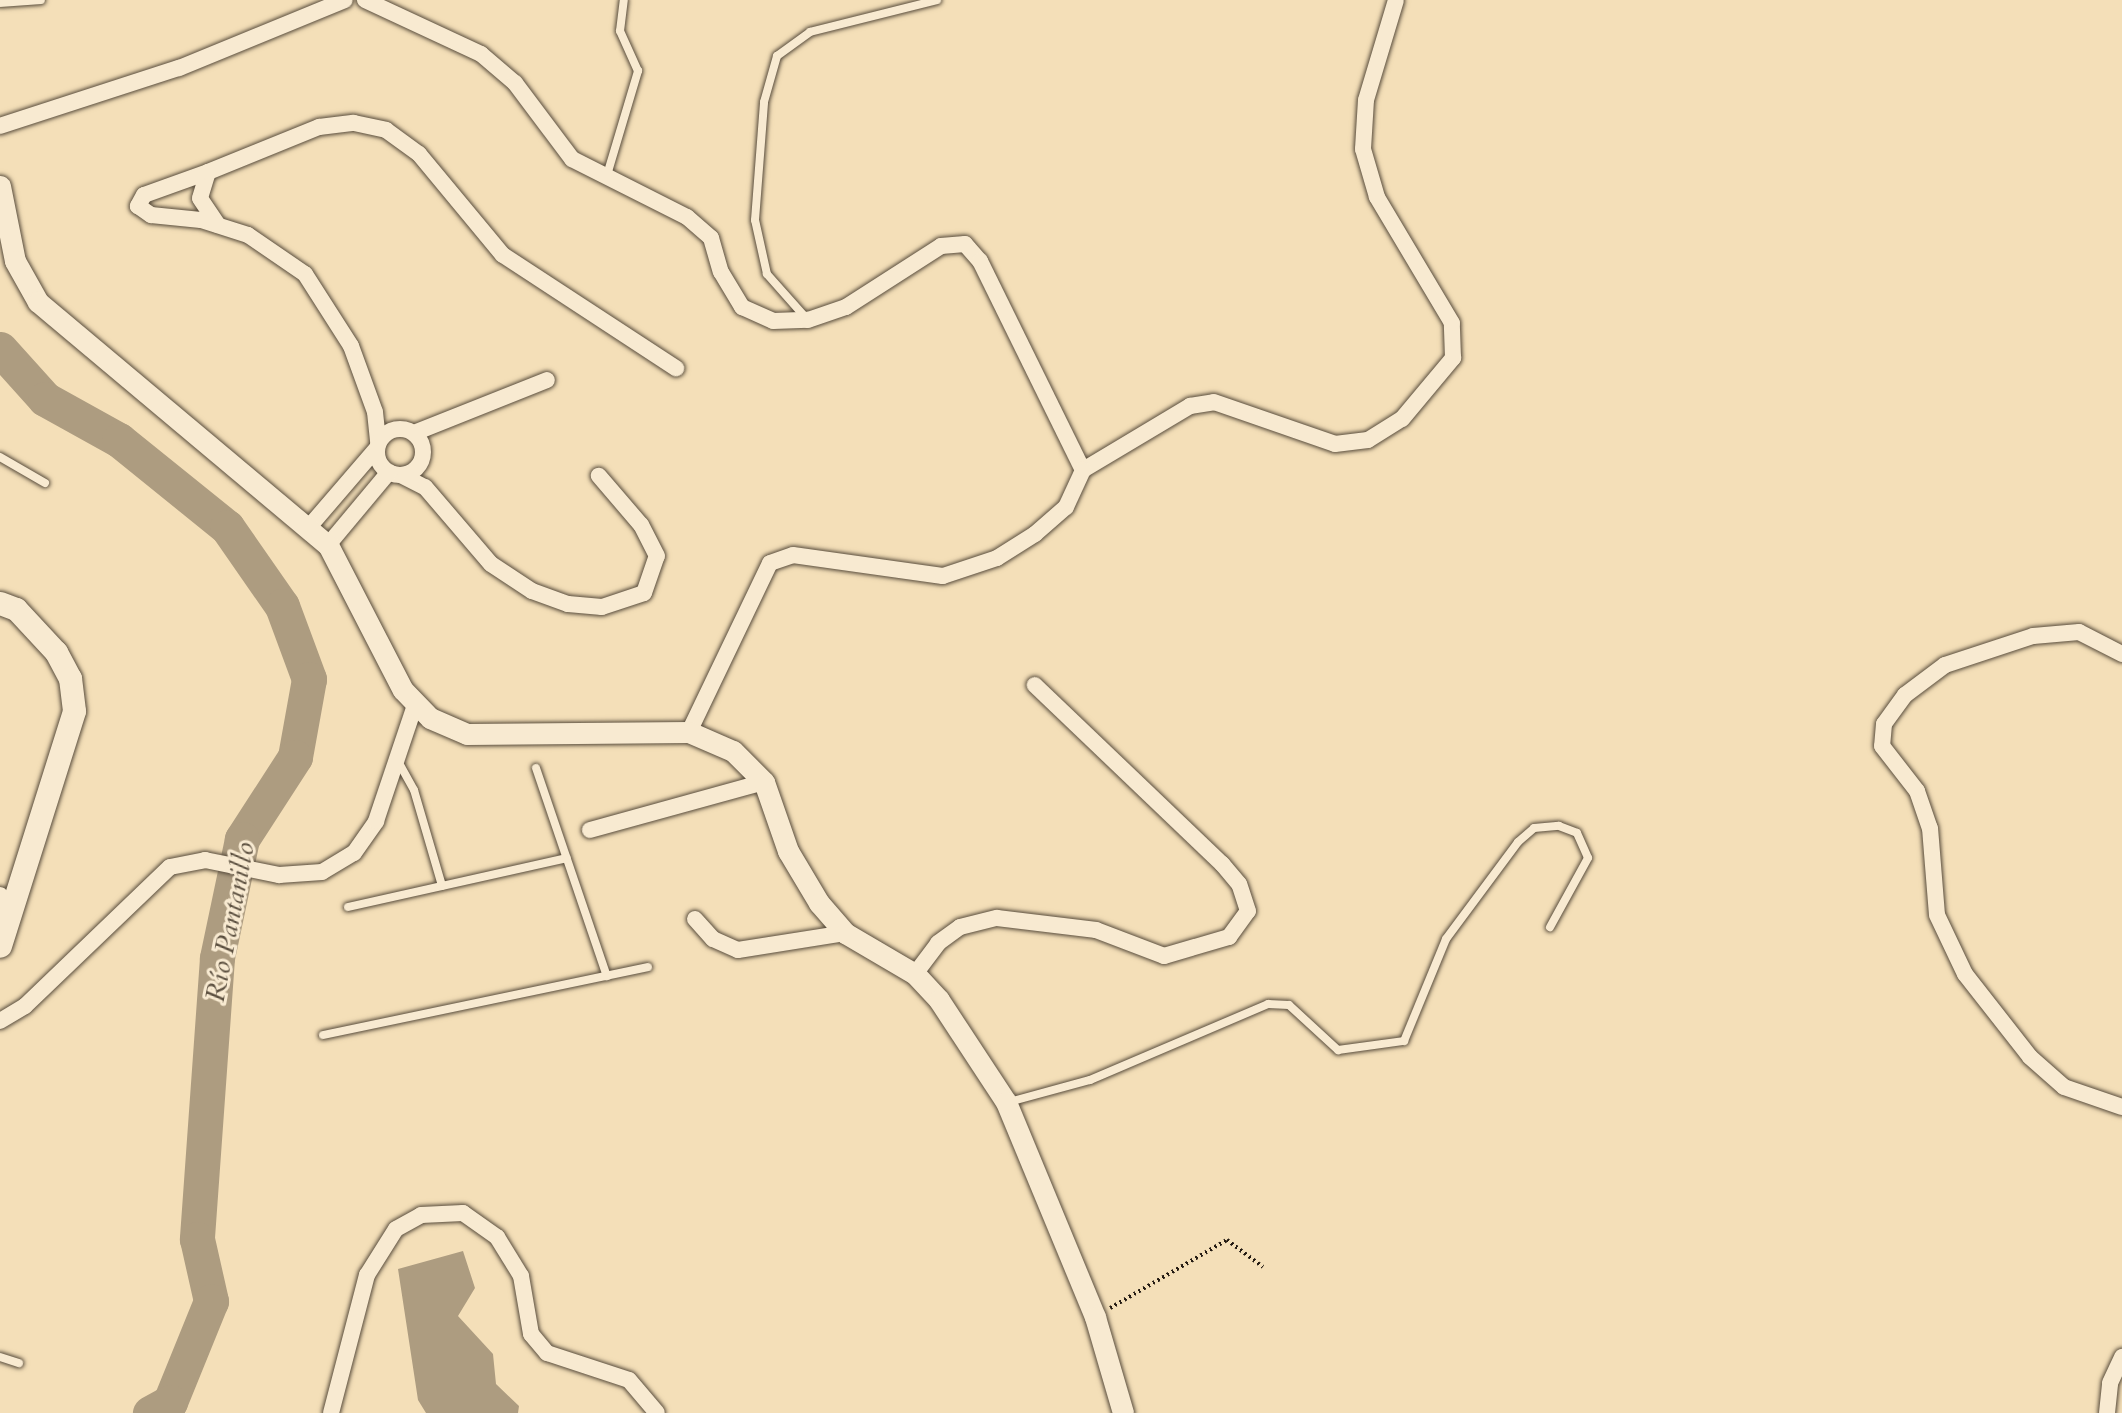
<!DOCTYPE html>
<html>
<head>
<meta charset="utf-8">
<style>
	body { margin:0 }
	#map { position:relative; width:2122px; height:1413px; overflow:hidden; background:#f4dfb8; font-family:Cardo,serif }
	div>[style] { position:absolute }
	.water>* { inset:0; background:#ad9c80 }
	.river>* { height:35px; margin:-17.5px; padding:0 17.5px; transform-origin:17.5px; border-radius:17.5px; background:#ad9c80 }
	.path>* { height:3.5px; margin-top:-1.75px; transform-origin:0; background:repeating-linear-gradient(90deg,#241b13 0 2px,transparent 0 5.5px) }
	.roads { filter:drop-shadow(0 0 2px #584c3c) drop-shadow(0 0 2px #584c3c) }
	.service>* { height:8px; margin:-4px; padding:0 4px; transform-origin:4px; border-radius:4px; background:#f8ead1 }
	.minor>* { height:16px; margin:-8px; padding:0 8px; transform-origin:8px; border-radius:8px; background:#f8ead1 }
	.minor>.ring { margin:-8px; padding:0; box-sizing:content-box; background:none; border:16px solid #f8ead1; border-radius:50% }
	.tertiary>* { height:21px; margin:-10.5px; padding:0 10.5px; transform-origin:10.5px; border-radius:10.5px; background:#f8ead1 }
	.secondary>* { height:23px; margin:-11.5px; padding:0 11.5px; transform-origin:11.5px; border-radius:11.5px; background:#f8ead1 }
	span { translate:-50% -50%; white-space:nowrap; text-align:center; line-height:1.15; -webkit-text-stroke:6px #f8ead1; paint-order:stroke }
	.water-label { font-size:28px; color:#5b4f3f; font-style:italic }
</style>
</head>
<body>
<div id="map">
	<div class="water">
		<div style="clip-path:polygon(463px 1251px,475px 1288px,458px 1316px,493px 1354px,496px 1384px,519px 1406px,518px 1413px,426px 1413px,418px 1400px,398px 1269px)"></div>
	</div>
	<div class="river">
		<div style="left:0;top:349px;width:67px;rotate:48deg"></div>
		<div style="left:45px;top:399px;width:85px;rotate:29deg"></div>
		<div style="left:119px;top:440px;width:139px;rotate:38.9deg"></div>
		<div style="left:227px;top:527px;width:96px;rotate:55.2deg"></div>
		<div style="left:282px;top:606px;width:78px;rotate:69.7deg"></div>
		<div style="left:309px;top:679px;width:79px;rotate:100.2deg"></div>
		<div style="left:295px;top:757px;width:98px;rotate:122.9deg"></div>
		<div style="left:242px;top:839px;width:122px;rotate:101.9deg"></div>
		<div style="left:217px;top:958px;width:282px;rotate:94.1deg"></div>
		<div style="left:197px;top:1239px;width:64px;rotate:77.3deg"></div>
		<div style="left:211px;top:1301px;width:109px;rotate:112.1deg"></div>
		<div style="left:170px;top:1402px;width:23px;rotate:151deg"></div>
	</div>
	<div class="path">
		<div style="left:1110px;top:1308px;width:135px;rotate:-30.2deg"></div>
		<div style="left:1227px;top:1240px;width:45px;rotate:36.9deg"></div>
	</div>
	<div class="roads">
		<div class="service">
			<div style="left:0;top:3px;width:41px;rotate:-4.2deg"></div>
			<div style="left:607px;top:175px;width:109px;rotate:-73.4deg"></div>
			<div style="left:638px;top:71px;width:44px;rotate:-114.2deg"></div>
			<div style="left:620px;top:31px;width:31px;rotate:-83deg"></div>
			<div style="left:806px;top:318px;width:59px;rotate:-131.6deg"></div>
			<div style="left:767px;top:274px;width:55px;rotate:-102.5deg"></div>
			<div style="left:755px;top:220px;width:118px;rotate:-85.6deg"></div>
			<div style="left:764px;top:102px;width:48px;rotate:-74.2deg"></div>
			<div style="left:777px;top:56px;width:41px;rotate:-36deg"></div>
			<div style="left:810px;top:32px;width:131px;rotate:-14.1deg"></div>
			<div style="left:0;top:457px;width:52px;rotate:30deg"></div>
			<div style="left:399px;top:763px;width:31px;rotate:61deg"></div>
			<div style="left:414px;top:790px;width:100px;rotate:73.7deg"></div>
			<div style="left:536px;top:768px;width:220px;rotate:71.2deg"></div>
			<div style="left:348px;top:907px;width:224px;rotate:-12.6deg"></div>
			<div style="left:323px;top:1035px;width:332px;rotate:-11.8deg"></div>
			<div style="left:1009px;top:1102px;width:84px;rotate:-15.2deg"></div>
			<div style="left:1090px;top:1080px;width:194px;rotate:-23.1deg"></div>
			<div style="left:1268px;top:1004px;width:21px;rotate:3deg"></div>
			<div style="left:1289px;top:1005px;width:67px;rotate:42.6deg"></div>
			<div style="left:1338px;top:1050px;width:67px;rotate:-7.8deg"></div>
			<div style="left:1404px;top:1041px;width:110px;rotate:-67.6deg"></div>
			<div style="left:1446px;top:939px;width:121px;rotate:-53.4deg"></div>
			<div style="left:1518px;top:842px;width:21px;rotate:-41deg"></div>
			<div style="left:1534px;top:828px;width:25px;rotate:-5deg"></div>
			<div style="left:1559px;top:826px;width:19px;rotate:21deg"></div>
			<div style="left:1577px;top:833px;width:27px;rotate:66deg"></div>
			<div style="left:1588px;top:858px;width:79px;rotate:118.8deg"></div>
			<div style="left:0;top:1357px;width:20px;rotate:18deg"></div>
		</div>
		<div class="minor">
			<div style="left:365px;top:0;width:128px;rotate:25deg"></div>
			<div style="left:481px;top:54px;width:45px;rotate:40.5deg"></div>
			<div style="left:515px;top:83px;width:95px;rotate:53.1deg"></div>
			<div style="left:572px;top:159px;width:129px;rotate:26.8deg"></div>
			<div style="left:687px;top:217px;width:32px;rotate:41deg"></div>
			<div style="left:711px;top:238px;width:35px;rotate:74deg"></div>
			<div style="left:721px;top:272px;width:41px;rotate:59deg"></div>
			<div style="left:742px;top:307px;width:34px;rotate:24deg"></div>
			<div style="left:773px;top:321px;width:35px;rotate:-2deg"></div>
			<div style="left:808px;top:320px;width:40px;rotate:-18.9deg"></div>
			<div style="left:846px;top:307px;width:113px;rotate:-32.7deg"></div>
			<div style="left:941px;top:246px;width:24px;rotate:-5deg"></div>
			<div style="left:965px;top:244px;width:23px;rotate:49deg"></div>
			<div style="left:980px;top:261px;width:233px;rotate:63.8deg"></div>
			<div style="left:1083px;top:470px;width:125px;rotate:-30.9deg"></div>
			<div style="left:1190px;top:406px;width:24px;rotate:-9deg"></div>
			<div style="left:1214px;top:402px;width:128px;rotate:19.1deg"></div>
			<div style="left:1335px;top:444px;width:33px;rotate:-7deg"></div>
			<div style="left:1368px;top:440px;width:40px;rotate:-32deg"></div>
			<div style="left:1402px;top:419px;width:80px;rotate:-50.1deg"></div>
			<div style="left:1453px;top:358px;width:35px;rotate:-92deg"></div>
			<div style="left:1452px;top:323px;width:147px;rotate:-120.8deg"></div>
			<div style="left:1377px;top:197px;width:50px;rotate:-106.3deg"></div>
			<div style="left:1363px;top:149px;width:49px;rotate:-86.5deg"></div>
			<div style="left:1366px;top:100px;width:104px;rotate:-73.3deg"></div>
			<div style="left:0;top:126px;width:188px;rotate:-18deg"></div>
			<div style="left:179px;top:68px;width:179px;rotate:-22.3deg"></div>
			<div style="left:208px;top:172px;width:68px;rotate:160.2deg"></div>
			<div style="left:144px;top:195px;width:13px;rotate:119deg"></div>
			<div style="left:138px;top:206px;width:16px;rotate:35deg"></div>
			<div style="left:151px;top:215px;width:50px;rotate:5.7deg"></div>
			<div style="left:201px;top:220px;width:49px;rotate:17.7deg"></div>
			<div style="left:248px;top:235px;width:69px;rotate:34.4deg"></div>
			<div style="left:305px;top:274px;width:85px;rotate:57.4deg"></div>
			<div style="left:351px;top:346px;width:70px;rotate:70deg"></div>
			<div style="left:375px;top:412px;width:31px;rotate:84deg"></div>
			<div style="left:218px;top:225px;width:32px;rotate:-124deg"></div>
			<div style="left:200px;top:198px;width:27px;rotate:-73deg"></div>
			<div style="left:208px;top:172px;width:120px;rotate:-22.1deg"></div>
			<div style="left:319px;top:127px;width:35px;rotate:-7deg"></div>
			<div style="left:354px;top:123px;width:33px;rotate:12deg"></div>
			<div style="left:386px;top:130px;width:41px;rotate:36deg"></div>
			<div style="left:419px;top:154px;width:131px;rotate:50.3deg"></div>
			<div style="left:503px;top:255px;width:207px;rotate:33.2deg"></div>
			<div class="ring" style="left:377px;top:429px;width:30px;height:30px"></div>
			<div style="left:414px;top:433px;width:143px;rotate:-21.7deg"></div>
			<div style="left:401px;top:475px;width:27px;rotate:27deg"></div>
			<div style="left:425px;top:487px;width:101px;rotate:49.4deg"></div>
			<div style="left:491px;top:564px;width:49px;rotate:33.4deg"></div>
			<div style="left:532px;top:591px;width:38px;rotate:20deg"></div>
			<div style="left:568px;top:604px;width:34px;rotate:5deg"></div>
			<div style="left:602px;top:607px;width:44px;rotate:-18.4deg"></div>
			<div style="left:644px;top:593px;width:39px;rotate:-71deg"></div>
			<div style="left:657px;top:556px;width:35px;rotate:-117deg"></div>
			<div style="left:641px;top:525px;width:65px;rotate:-130.6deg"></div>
			<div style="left:309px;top:527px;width:104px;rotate:-49.3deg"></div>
			<div style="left:328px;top:545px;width:95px;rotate:-50.1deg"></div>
			<div style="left:2122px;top:654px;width:48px;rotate:-152.9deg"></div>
			<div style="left:2079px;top:632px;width:46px;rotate:175deg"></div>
			<div style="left:2033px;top:636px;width:93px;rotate:161.8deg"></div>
			<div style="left:1945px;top:665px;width:50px;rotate:143.1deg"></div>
			<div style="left:1905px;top:695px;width:36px;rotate:126deg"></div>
			<div style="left:1884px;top:724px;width:22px;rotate:95deg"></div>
			<div style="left:1882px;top:746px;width:57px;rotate:52.1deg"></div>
			<div style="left:1917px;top:791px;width:39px;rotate:71deg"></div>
			<div style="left:1930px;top:828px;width:87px;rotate:85.4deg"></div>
			<div style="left:1937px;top:915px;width:65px;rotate:64.6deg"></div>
			<div style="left:1965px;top:974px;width:105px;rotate:51.9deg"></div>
			<div style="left:2030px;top:1057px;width:45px;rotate:41.4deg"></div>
			<div style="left:2064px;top:1087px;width:61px;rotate:19deg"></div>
			<div style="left:689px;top:732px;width:187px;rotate:-64.4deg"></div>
			<div style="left:770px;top:563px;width:24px;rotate:-19deg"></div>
			<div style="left:793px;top:555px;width:151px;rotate:8deg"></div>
			<div style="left:943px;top:576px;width:57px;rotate:-18.4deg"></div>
			<div style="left:997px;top:558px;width:45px;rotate:-32.3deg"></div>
			<div style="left:1035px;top:534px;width:41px;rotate:-41.1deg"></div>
			<div style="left:1066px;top:507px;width:41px;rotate:-65.3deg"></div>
			<div style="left:590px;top:830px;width:180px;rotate:-15.4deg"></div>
			<div style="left:0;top:895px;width:28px;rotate:82deg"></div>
			<div style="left:695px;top:919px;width:27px;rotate:48deg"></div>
			<div style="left:713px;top:939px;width:27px;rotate:24deg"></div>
			<div style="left:738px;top:950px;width:108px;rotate:-9deg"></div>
			<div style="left:915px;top:974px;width:39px;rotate:-53deg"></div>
			<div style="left:938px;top:943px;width:27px;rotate:-36deg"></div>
			<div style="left:960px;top:927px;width:38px;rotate:-14deg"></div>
			<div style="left:997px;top:918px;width:100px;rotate:6.9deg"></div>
			<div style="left:1096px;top:930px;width:73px;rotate:20.9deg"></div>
			<div style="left:1164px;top:956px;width:68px;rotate:-16.3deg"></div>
			<div style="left:1229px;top:937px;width:32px;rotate:-54deg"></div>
			<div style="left:1248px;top:911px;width:28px;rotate:-108deg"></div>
			<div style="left:1239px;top:884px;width:26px;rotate:-130deg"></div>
			<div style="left:1222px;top:864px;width:259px;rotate:-136.3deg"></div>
			<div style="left:0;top:1021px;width:29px;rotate:-31deg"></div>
			<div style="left:25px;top:1006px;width:201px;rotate:-43.8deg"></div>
			<div style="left:170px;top:867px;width:36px;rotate:-11deg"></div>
			<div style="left:205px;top:860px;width:76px;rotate:11.5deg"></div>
			<div style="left:279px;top:875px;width:43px;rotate:-4deg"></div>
			<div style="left:322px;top:872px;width:37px;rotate:-31deg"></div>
			<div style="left:354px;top:853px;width:39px;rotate:-55deg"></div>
			<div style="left:376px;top:821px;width:122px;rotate:-71.4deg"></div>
			<div style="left:331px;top:1413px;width:143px;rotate:-75.4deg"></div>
			<div style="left:367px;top:1275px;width:54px;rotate:-57.8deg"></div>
			<div style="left:396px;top:1229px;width:29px;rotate:-29deg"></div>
			<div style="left:421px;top:1215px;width:42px;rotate:-2.7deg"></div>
			<div style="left:463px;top:1213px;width:42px;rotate:35.2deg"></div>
			<div style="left:497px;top:1237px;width:46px;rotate:58.4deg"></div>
			<div style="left:521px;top:1276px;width:59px;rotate:80.2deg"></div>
			<div style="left:531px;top:1334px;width:25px;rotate:50deg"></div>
			<div style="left:547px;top:1353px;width:86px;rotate:18.2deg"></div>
			<div style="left:629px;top:1380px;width:43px;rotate:49.7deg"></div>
			<div style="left:2107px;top:1413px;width:30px;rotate:-84deg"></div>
			<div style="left:2110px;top:1383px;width:29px;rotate:-65deg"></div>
		</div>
		<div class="tertiary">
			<div style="left:0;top:186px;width:76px;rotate:78.7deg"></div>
			<div style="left:15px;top:261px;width:47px;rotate:60.7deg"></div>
			<div style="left:38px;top:302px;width:378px;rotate:40deg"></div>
			<div style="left:328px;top:545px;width:163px;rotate:62.7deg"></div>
			<div style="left:403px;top:690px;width:39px;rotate:46deg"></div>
			<div style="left:430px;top:718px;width:40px;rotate:23.4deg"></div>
			<div style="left:467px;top:734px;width:222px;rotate:-0.5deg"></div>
			<div style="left:689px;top:732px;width:48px;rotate:23.4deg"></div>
			<div style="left:733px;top:751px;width:44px;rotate:45deg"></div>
			<div style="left:764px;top:782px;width:73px;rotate:70.8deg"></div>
			<div style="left:788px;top:851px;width:61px;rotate:59.2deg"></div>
			<div style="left:819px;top:903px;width:40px;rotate:49deg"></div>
			<div style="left:845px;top:933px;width:81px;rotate:30.4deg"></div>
			<div style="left:915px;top:974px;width:35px;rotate:47deg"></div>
			<div style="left:939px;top:1000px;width:122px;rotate:56.7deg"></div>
			<div style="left:1006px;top:1102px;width:233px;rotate:67.5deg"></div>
			<div style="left:1095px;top:1317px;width:100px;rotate:73.7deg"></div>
		</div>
		<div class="secondary">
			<div style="left:0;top:603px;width:17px;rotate:21deg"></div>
			<div style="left:16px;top:609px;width:59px;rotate:47.1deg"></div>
			<div style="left:56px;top:652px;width:30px;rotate:62deg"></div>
			<div style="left:70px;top:678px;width:33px;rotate:83deg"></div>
			<div style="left:74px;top:711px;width:246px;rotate:107.5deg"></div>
		</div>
	</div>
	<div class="water-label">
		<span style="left:230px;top:922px;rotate:-79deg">Río Pantanillo</span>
	</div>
</div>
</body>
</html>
